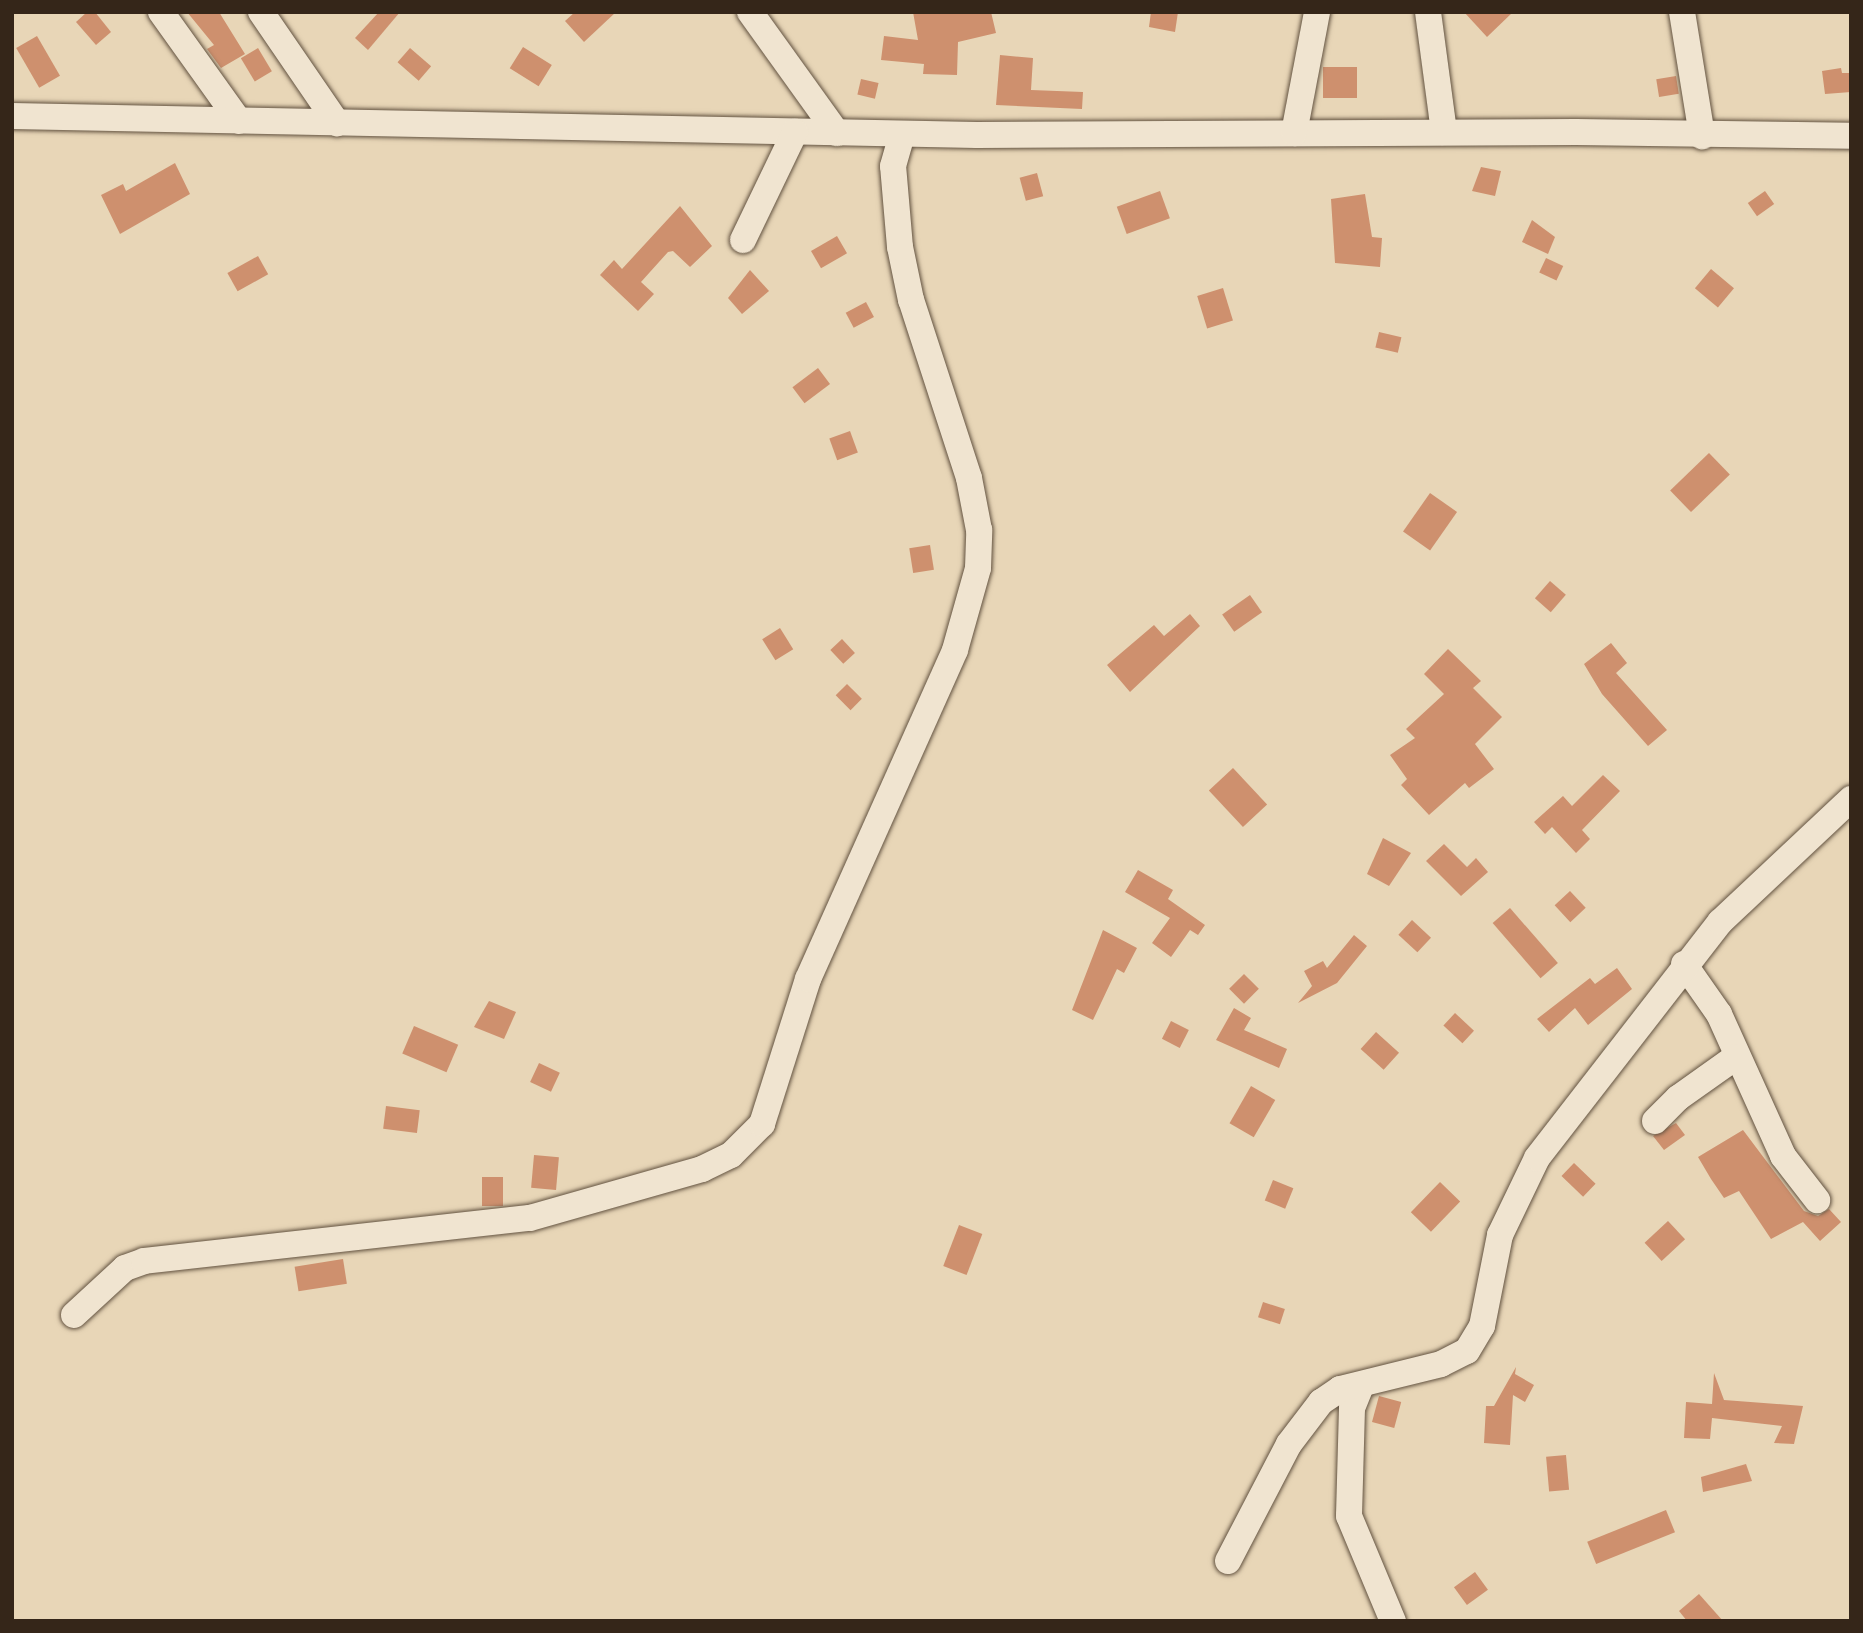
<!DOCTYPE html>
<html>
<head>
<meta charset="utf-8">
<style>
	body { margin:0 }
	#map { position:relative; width:1863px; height:1633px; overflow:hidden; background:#e8d6b7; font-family:"IM FELL French Canon",serif }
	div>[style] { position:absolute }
	.building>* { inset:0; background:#ce906e; transform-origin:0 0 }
	.roads { filter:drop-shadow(0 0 2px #625240) drop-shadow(0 0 2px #625240) }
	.minor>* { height:26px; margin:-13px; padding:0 13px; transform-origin:13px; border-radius:13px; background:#f0e4d0 }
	span { translate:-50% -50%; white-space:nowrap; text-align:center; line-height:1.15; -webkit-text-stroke:5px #f0e4d0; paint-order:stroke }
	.frame { position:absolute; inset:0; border:14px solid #352619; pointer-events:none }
</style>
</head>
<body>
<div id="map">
	<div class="building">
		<div style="clip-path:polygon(87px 12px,95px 12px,111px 32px,96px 45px,76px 22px)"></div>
		<div style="clip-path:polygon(187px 12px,219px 12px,245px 54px,221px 68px,207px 49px,214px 45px)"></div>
		<div style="clip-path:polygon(379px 12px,400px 12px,368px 50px,355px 38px)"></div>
		<div style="clip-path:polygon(575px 12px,616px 12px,584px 42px,565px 21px)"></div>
		<div style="clip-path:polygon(913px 12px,991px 12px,996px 33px,958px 42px,957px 75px,923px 74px,924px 64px,881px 60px,884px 36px,918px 40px)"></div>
		<div style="clip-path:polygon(1151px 12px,1178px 12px,1175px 32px,1149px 27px)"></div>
		<div style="clip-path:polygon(1464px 12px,1513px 12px,1487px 37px)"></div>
		<div style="left:37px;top:36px;width:46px;height:24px;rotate:60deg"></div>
		<div style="left:523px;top:47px;width:34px;height:25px;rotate:32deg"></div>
		<div style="left:258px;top:48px;width:27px;height:20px;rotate:59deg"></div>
		<div style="left:410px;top:48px;width:28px;height:19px;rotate:41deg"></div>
		<div style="clip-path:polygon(1000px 55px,1033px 58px,1031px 90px,1083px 92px,1082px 109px,996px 105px)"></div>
		<div style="left:1323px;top:67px;width:34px;height:31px"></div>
		<div style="clip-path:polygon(1841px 68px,1842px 73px,1851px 73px,1851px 92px,1825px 94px,1822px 71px)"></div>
		<div style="left:1676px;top:76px;width:18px;height:20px;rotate:81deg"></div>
		<div style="left:861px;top:79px;width:18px;height:16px;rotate:13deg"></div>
		<div style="clip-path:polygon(175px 163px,190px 194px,120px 234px,101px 195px,123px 184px,126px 191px)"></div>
		<div style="clip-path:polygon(1481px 167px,1501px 171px,1495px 196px,1472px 191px)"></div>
		<div style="left:1037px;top:173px;width:24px;height:18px;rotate:75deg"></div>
		<div style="left:1160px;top:191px;width:29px;height:46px;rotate:70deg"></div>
		<div style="left:1765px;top:191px;width:16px;height:21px;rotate:55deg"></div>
		<div style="clip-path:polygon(1365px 194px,1372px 237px,1382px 238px,1380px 267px,1335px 263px,1331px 199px)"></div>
		<div style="clip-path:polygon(680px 206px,712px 246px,690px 267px,673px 251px,668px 252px,641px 282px,654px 294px,638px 311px,600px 275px,614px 260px,622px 269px)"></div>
		<div style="clip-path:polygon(1532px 220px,1555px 237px,1548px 254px,1522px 242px)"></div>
		<div style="left:837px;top:236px;width:20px;height:30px;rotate:60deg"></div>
		<div style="left:258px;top:256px;width:21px;height:35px;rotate:61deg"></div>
		<div style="left:1546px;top:258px;width:19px;height:16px;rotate:25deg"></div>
		<div style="left:1711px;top:269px;width:30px;height:25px;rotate:40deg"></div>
		<div style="clip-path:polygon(750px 270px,769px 291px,742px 314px,728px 298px)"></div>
		<div style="left:1223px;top:288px;width:34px;height:27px;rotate:73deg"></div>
		<div style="left:866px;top:302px;width:17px;height:23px;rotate:62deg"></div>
		<div style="left:1379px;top:332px;width:23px;height:16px;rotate:13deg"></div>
		<div style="left:818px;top:368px;width:20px;height:32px;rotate:53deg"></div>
		<div style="left:850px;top:431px;width:23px;height:22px;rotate:70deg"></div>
		<div style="left:1709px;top:453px;width:30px;height:54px;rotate:46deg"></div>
		<div style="left:1430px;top:493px;width:33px;height:47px;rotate:35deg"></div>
		<div style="left:930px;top:545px;width:25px;height:21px;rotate:81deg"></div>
		<div style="left:1550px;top:581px;width:21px;height:23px;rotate:41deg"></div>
		<div style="left:1250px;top:595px;width:21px;height:34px;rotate:55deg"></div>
		<div style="clip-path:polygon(1190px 614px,1200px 626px,1130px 692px,1107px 665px,1154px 625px,1164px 636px)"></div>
		<div style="left:780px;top:628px;width:25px;height:21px;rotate:58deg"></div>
		<div style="left:842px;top:639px;width:19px;height:16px;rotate:47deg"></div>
		<div style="clip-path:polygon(1611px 643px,1627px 663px,1616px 673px,1667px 730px,1648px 746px,1602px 694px,1584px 664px)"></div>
		<div style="clip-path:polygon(1448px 649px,1481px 681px,1473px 688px,1502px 717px,1475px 744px,1494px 769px,1469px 788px,1465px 783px,1429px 815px,1401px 785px,1407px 779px,1390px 755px,1415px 738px,1406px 729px,1444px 694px,1424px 674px)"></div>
		<div style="left:847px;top:684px;width:21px;height:16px;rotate:45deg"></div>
		<div style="left:1233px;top:768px;width:50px;height:33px;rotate:47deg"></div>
		<div style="clip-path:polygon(1603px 775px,1620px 791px,1582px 830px,1590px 839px,1576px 853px,1552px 827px,1545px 834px,1534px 822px,1563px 796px,1572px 806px)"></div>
		<div style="clip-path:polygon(1383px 838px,1411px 853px,1389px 886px,1367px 874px)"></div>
		<div style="clip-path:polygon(1444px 844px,1467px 867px,1476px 858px,1488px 872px,1461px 896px,1426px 861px)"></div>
		<div style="clip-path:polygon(1138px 870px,1173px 890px,1168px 899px,1205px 925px,1198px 935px,1190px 930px,1171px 957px,1152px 943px,1170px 918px,1125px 892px)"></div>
		<div style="left:1570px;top:891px;width:23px;height:21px;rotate:47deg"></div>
		<div style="left:1510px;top:908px;width:73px;height:23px;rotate:49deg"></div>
		<div style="left:1412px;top:920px;width:26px;height:20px;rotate:43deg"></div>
		<div style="clip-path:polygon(1103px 930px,1137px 948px,1124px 973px,1117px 969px,1093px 1020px,1072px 1010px)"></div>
		<div style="clip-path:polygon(1354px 935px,1367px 946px,1337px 983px,1298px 1003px,1312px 986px,1304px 971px,1323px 961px,1327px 968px)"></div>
		<div style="clip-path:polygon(1617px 968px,1632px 989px,1588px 1025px,1575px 1008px,1549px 1032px,1537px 1019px,1590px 978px,1595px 984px)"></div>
		<div style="left:1244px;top:974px;width:21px;height:21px;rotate:45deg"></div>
		<div style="clip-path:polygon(489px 1001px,516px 1012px,504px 1039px,474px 1027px)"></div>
		<div style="clip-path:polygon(1234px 1008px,1251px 1018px,1244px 1030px,1287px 1049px,1279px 1068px,1216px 1040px)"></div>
		<div style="left:1455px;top:1013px;width:26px;height:17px;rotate:43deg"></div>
		<div style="left:1171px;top:1021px;width:20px;height:20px;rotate:27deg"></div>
		<div style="left:414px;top:1026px;width:48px;height:30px;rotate:23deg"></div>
		<div style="left:1376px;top:1032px;width:31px;height:23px;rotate:42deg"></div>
		<div style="left:539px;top:1063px;width:23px;height:21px;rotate:25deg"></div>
		<div style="left:1251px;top:1086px;width:28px;height:43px;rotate:30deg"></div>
		<div style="left:386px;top:1106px;width:34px;height:23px;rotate:7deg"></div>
		<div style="clip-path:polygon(1676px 1123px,1685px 1135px,1664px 1150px,1653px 1136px)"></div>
		<div style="clip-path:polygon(1743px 1130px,1804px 1211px,1818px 1216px,1829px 1209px,1841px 1222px,1820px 1241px,1803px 1222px,1771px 1239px,1739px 1191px,1724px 1198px,1711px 1179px,1698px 1157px)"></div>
		<div style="left:534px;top:1155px;width:25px;height:33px;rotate:5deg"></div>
		<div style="left:1574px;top:1163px;width:30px;height:18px;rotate:44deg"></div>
		<div style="left:482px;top:1177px;width:21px;height:29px"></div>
		<div style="left:1273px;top:1180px;width:22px;height:22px;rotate:22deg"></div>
		<div style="left:1440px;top:1182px;width:28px;height:42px;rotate:44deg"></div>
		<div style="left:1668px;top:1221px;width:25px;height:32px;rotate:47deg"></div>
		<div style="left:959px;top:1225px;width:25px;height:44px;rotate:21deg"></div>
		<div style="left:343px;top:1259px;width:25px;height:49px;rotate:81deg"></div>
		<div style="left:1263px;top:1302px;width:23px;height:16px;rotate:18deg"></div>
		<div style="clip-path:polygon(1516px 1367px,1515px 1374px,1534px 1385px,1525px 1402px,1513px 1395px,1510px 1445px,1484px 1443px,1486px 1406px,1494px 1406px)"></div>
		<div style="clip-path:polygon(1714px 1373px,1724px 1400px,1803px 1406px,1794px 1444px,1774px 1443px,1782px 1426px,1712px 1418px,1710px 1439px,1684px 1438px,1686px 1402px,1712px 1404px)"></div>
		<div style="left:1379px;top:1396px;width:23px;height:27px;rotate:15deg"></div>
		<div style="left:1566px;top:1455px;width:35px;height:20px;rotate:85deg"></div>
		<div style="clip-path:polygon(1746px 1464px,1752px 1481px,1703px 1492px,1701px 1477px)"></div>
		<div style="left:1666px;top:1510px;width:24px;height:85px;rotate:68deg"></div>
		<div style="left:1475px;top:1572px;width:22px;height:26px;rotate:54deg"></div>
		<div style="clip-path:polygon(1699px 1594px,1723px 1621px,1687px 1621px,1679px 1611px)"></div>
	</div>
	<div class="roads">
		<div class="minor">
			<div style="left:161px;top:12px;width:134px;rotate:54.4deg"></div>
			<div style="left:261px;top:12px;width:135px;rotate:55.6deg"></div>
			<div style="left:750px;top:12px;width:149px;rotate:54.3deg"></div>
			<div style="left:1428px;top:12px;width:121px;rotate:82.4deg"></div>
			<div style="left:1682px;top:12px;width:126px;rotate:80.8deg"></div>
			<div style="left:12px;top:116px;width:965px;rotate:1.13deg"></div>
			<div style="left:977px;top:135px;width:599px;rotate:-0.29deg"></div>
			<div style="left:1576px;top:132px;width:275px;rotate:0.8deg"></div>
			<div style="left:1294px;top:133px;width:123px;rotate:-79.2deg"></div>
			<div style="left:743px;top:240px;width:120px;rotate:-64.3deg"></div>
			<div style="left:1684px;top:964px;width:61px;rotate:55deg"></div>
			<div style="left:1719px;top:1014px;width:156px;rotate:65.7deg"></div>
			<div style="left:1783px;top:1156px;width:56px;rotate:52.3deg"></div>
			<div style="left:1655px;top:1121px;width:33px;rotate:-45deg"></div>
			<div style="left:1678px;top:1098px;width:71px;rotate:-35.3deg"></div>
			<div style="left:74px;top:1315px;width:69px;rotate:-42.7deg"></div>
			<div style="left:125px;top:1268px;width:20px;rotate:-20deg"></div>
			<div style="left:144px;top:1261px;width:388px;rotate:-6.4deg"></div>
			<div style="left:530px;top:1218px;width:179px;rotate:-15.9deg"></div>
			<div style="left:702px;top:1169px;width:32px;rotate:-26deg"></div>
			<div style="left:731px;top:1155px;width:44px;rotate:-45deg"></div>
			<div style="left:762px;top:1124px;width:152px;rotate:-72.4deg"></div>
			<div style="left:808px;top:979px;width:360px;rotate:-65.9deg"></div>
			<div style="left:955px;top:650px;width:85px;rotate:-74.3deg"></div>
			<div style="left:978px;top:568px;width:38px;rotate:-88deg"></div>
			<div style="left:979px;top:530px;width:53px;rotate:-100.9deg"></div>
			<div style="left:969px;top:478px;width:187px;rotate:-108deg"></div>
			<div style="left:911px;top:300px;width:54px;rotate:-101.7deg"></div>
			<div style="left:900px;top:247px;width:81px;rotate:-94.9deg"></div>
			<div style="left:893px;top:166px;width:33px;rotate:-74deg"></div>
			<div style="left:1361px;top:1386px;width:24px;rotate:112deg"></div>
			<div style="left:1352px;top:1408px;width:108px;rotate:91.6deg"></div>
			<div style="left:1349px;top:1516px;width:114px;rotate:67.3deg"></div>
			<div style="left:1228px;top:1561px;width:132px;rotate:-62.5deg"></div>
			<div style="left:1289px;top:1444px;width:53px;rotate:-52.7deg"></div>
			<div style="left:1321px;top:1402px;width:23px;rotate:-34deg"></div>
			<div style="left:1340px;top:1389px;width:104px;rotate:-13.9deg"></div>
			<div style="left:1441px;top:1364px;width:29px;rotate:-27deg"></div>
			<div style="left:1467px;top:1351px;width:29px;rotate:-59deg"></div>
			<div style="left:1482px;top:1326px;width:93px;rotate:-78.8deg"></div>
			<div style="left:1500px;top:1235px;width:85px;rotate:-64.3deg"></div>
			<div style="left:1537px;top:1158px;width:299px;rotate:-52.2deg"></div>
			<div style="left:1720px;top:922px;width:180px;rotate:-43.2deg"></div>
		</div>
	</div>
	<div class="frame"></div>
</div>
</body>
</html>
